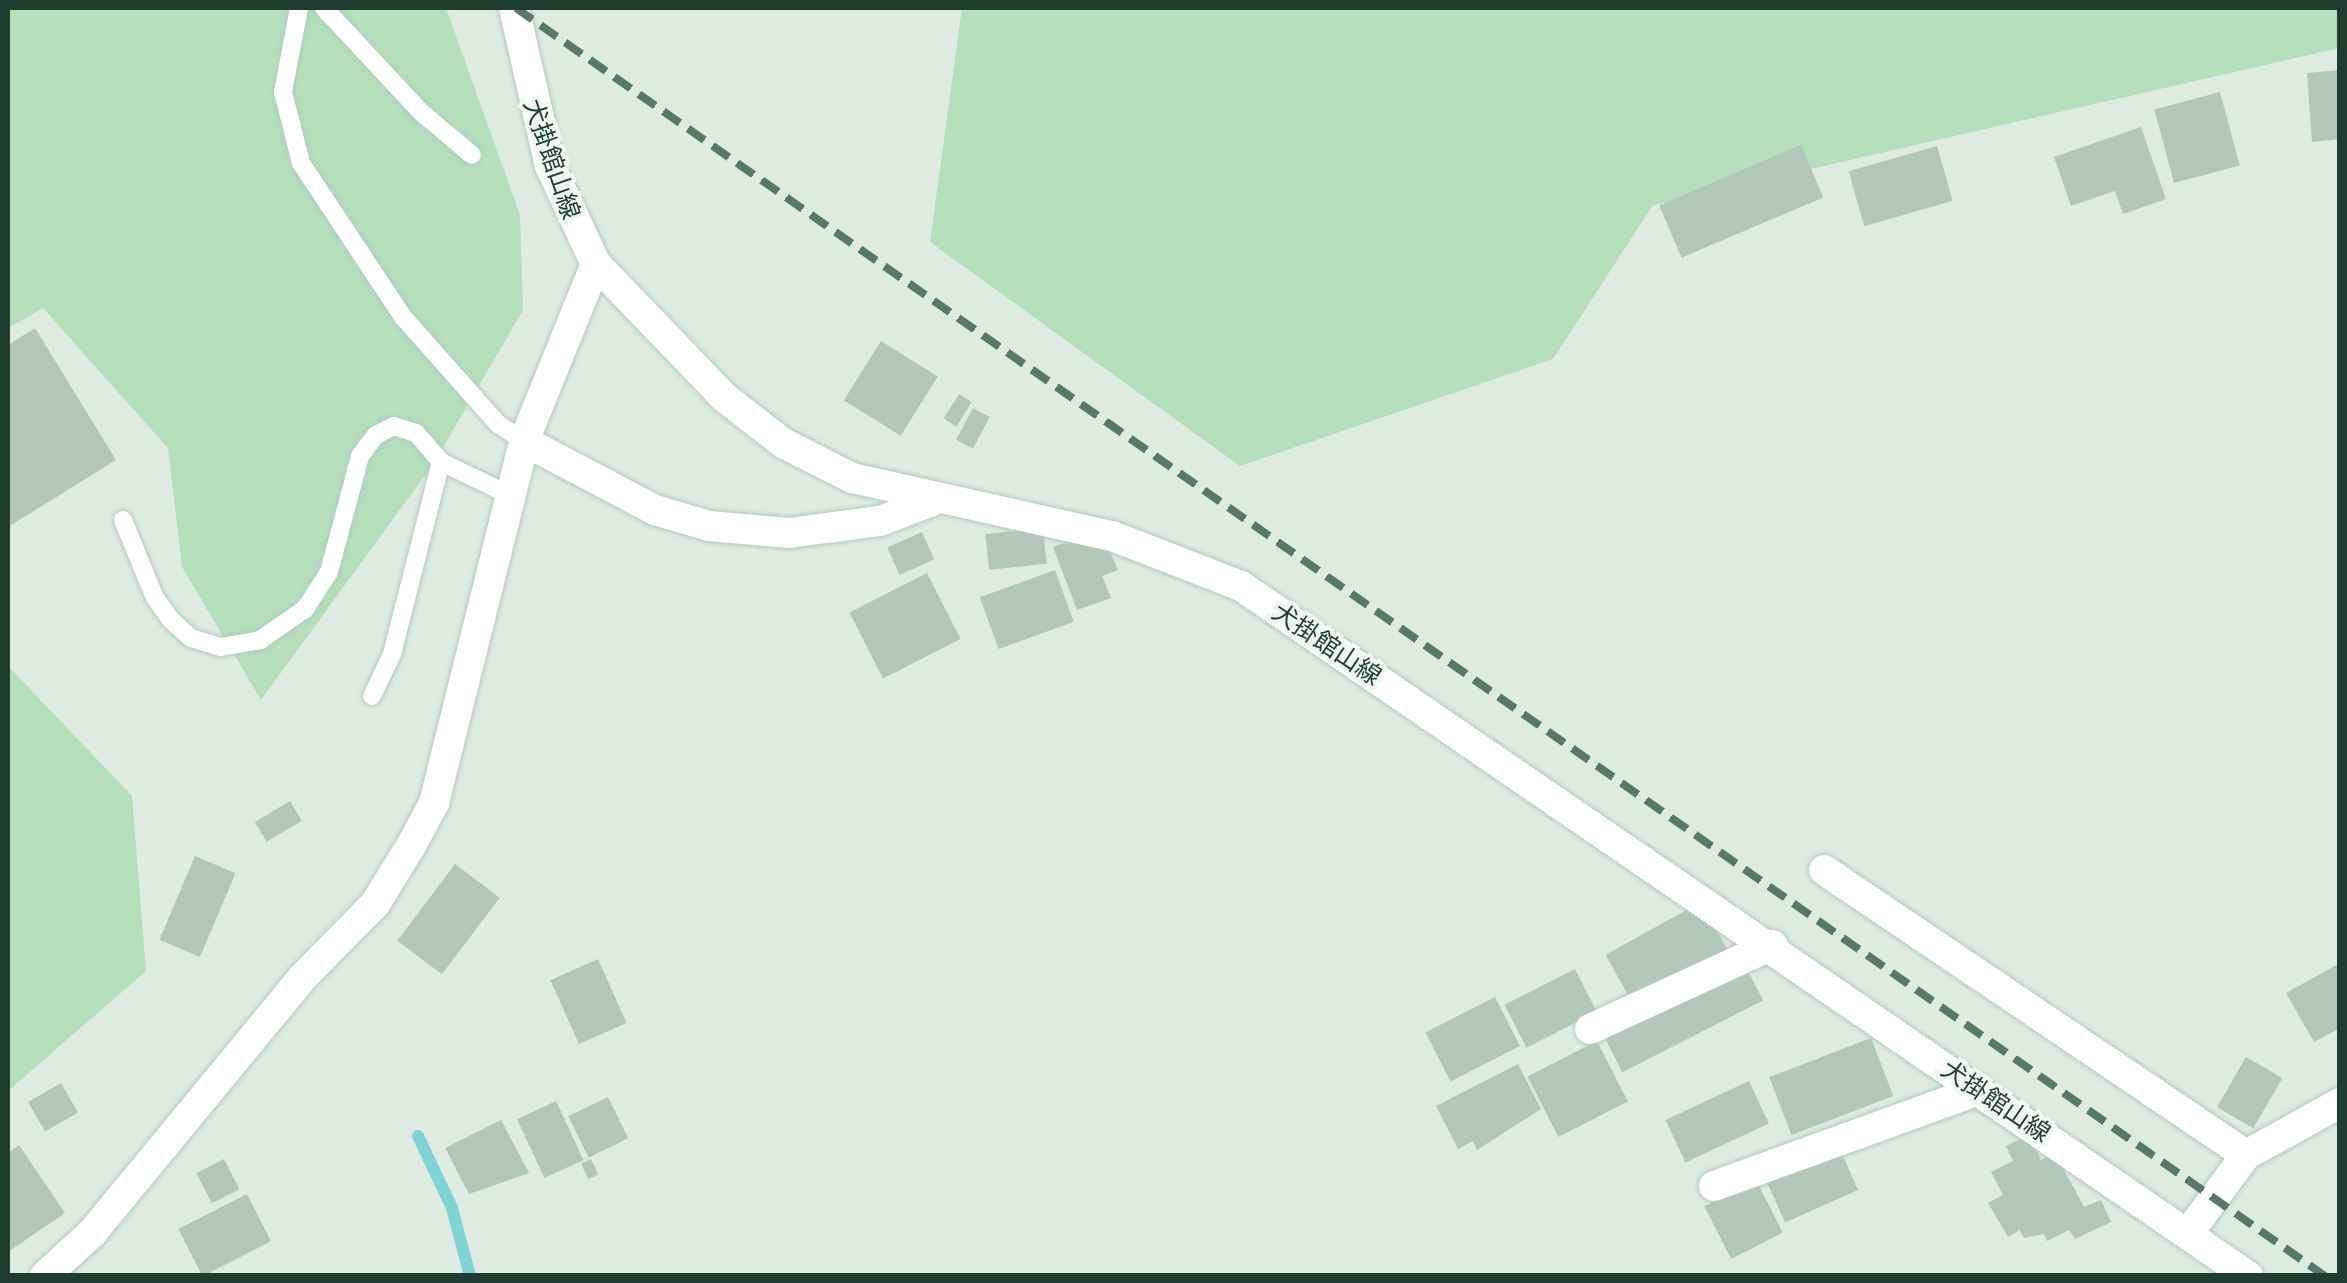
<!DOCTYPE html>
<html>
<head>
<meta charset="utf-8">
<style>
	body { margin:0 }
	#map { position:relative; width:2347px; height:1283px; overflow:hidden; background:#deebe3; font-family:"Golos Text","Noto Sans JP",sans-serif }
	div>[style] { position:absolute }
	.green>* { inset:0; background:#b5debb }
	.stream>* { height:12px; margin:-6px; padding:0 6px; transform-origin:6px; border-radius:6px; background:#81d2d5 }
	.building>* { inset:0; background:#b3c6bc; transform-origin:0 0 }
	.roads { filter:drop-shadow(0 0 2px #b0cbbe) drop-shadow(0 0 2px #b0cbbe) }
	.service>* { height:18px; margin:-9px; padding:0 9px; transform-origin:9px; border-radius:9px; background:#fff }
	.minor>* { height:30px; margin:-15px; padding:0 15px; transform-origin:15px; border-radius:15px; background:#fff }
	.secondary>* { height:30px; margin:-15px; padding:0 15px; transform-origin:15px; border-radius:15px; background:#fff }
	.rail>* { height:8px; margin-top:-4px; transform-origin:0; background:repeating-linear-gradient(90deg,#58786b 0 20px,transparent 0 30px) }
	span { translate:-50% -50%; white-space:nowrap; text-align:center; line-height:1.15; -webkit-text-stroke:8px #eef7f2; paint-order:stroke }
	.street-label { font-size:25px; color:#1e3c30 }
	.frame { position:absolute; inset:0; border:10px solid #1e3c30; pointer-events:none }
</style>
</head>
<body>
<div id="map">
	<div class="green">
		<div style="clip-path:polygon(8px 8px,446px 8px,520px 215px,523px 310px,434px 463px,261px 700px,182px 567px,168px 448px,43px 308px,8px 328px)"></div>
		<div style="clip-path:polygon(962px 8px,2339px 8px,2339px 48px,1653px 205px,1553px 359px,1240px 466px,930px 242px)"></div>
		<div style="clip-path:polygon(8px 666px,132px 796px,146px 971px,8px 1091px)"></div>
	</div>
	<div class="stream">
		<div style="left:418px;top:1136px;width:80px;rotate:64.7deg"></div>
		<div style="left:452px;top:1208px;width:70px;rotate:75.2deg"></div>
	</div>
	<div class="building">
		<div style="clip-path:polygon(2340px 70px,2340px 139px,2312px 142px,2307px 73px)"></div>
		<div style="left:2220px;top:92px;width:76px;height:68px;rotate:75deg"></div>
		<div style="clip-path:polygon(2141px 127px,2166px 199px,2123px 214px,2115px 191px,2071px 206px,2054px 157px)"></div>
		<div style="left:1801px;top:145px;width:57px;height:154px;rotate:67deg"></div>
		<div style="left:1937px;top:146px;width:57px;height:92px;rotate:74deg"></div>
		<div style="clip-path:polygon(35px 328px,116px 460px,8px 527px,8px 345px)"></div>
		<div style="left:881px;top:341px;width:67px;height:70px;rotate:32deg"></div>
		<div style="left:959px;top:394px;width:15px;height:29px;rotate:32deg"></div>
		<div style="left:973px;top:408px;width:19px;height:36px;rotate:28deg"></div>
		<div style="left:1043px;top:528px;width:36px;height:58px;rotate:84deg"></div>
		<div style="left:922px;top:532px;width:30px;height:38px;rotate:66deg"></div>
		<div style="clip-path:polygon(1091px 533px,1106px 542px,1118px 570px,1102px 576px,1111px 598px,1077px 610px,1053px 547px)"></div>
		<div style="left:1055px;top:570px;width:55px;height:80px;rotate:70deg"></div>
		<div style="left:927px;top:573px;width:74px;height:87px;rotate:63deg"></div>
		<div style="left:290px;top:801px;width:23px;height:41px;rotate:59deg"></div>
		<div style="left:195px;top:856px;width:44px;height:91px;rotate:23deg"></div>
		<div style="left:455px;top:864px;width:56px;height:96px;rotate:37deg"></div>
		<div style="left:1701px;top:902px;width:54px;height:109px;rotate:61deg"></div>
		<div style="left:598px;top:959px;width:70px;height:52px;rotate:66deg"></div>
		<div style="left:1744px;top:963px;width:42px;height:158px;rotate:63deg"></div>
		<div style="clip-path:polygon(2340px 963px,2340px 1028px,2314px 1042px,2286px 993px)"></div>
		<div style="left:1575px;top:969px;width:48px;height:79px;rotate:63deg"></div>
		<div style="left:1495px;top:997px;width:55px;height:78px;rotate:63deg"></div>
		<div style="left:1871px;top:1038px;width:62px;height:109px;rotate:69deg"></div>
		<div style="left:1597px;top:1041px;width:68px;height:78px;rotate:63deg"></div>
		<div style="left:2246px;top:1057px;width:42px;height:58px;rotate:30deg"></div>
		<div style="clip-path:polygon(1518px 1064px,1541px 1109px,1477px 1150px,1473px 1141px,1458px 1149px,1436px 1106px)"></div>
		<div style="left:1749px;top:1081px;width:47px;height:92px;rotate:65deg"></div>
		<div style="left:61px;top:1083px;width:34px;height:38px;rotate:60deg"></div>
		<div style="left:608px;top:1097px;width:46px;height:44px;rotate:64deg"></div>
		<div style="left:556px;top:1101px;width:65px;height:43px;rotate:65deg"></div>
		<div style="clip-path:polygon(501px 1120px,529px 1173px,469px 1194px,445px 1148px)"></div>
		<div style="clip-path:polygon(2029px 1135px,2041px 1160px,2055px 1153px,2084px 1207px,2101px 1200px,2111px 1222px,2075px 1239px,2069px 1230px,2047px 1241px,2044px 1234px,2024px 1238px,2020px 1230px,2008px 1237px,1988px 1203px,2003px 1195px,1991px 1172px,2013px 1161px,2006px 1146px)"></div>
		<div style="clip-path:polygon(19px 1145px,65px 1213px,8px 1252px,8px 1153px)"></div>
		<div style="left:1839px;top:1147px;width:47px;height:80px;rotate:66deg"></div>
		<div style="left:224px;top:1159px;width:34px;height:31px;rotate:63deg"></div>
		<div style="left:591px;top:1159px;width:17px;height:11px;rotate:65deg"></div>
		<div style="left:1756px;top:1180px;width:59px;height:58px;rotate:63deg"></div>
		<div style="left:247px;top:1194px;width:53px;height:77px;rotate:63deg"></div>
	</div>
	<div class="roads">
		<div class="service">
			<div style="left:299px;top:8px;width:86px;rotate:100.8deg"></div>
			<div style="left:283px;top:92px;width:73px;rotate:75.8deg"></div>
			<div style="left:301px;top:163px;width:185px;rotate:56.5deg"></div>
			<div style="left:403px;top:317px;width:143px;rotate:48.4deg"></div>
			<div style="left:498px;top:424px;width:31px;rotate:33deg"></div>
			<div style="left:324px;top:8px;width:144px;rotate:47deg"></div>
			<div style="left:422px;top:113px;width:65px;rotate:40deg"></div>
			<div style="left:123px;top:520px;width:84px;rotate:67.7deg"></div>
			<div style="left:155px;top:598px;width:27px;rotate:54deg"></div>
			<div style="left:171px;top:620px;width:27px;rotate:42deg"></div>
			<div style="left:191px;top:638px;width:31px;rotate:17deg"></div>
			<div style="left:221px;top:647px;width:40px;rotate:-10deg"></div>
			<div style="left:260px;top:640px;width:55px;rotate:-34.6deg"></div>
			<div style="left:305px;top:609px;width:44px;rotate:-57deg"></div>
			<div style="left:329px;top:572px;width:120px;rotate:-75deg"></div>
			<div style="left:360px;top:456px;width:26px;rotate:-53deg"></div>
			<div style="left:376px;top:435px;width:20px;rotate:-27deg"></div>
			<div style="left:394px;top:426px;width:23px;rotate:18deg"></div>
			<div style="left:416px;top:433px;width:38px;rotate:49deg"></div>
			<div style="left:441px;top:462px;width:76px;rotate:25.6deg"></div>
			<div style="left:372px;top:696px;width:47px;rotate:-64.5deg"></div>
			<div style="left:392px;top:654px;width:198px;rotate:-75.7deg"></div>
		</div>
		<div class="minor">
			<div style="left:524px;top:441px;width:148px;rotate:27.8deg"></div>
			<div style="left:655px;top:510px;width:56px;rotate:16.5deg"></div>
			<div style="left:709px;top:526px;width:80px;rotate:5deg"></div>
			<div style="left:789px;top:533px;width:92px;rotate:-7.5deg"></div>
			<div style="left:880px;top:521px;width:56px;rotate:-21deg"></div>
			<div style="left:1824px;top:870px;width:509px;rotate:34.03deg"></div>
			<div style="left:1590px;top:1029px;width:201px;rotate:-24.7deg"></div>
			<div style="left:1714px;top:1186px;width:282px;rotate:-19.9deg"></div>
			<div style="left:2189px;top:1232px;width:96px;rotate:-53.5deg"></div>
			<div style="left:2246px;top:1155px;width:107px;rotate:-29deg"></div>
			<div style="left:45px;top:1276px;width:64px;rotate:-42.5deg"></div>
			<div style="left:92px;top:1233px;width:330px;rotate:-50.5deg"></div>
			<div style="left:302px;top:978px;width:104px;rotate:-45.4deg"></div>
			<div style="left:375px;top:904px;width:70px;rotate:-58.3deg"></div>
			<div style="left:412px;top:844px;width:47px;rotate:-61.8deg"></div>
			<div style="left:434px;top:803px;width:373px;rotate:-76deg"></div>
			<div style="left:524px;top:441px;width:191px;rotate:-67.9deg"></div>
		</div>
		<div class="secondary">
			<div style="left:514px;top:8px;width:162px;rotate:77.2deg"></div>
			<div style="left:550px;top:166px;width:108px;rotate:64.9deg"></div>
			<div style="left:596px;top:264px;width:186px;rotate:46.1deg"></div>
			<div style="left:725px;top:398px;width:73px;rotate:37.8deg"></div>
			<div style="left:783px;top:443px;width:77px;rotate:26.9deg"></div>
			<div style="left:852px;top:478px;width:266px;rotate:12.6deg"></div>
			<div style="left:1112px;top:536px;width:138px;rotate:21.2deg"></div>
			<div style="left:1241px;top:586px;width:1221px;rotate:34.42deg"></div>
		</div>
	</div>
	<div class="rail">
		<div style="left:516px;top:8px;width:2209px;rotate:35.03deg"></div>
	</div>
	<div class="street-label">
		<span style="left:552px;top:159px;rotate:71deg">犬掛館山線</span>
		<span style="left:1327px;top:644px;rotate:34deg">犬掛館山線</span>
		<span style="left:1996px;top:1101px;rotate:34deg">犬掛館山線</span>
	</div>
	<div class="frame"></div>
</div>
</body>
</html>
